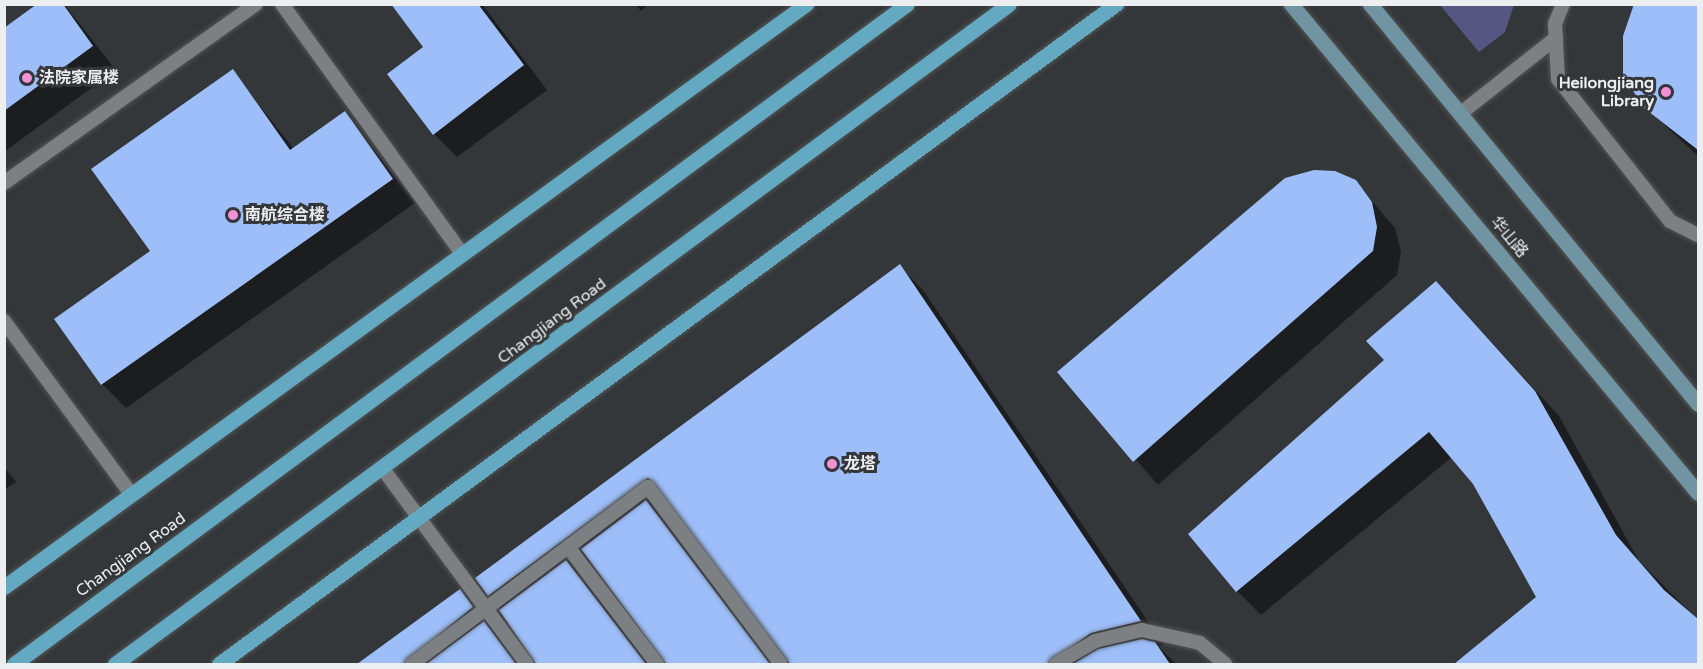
<!DOCTYPE html>
<html>
<head>
<meta charset="utf-8">
<style>
	body { margin:0 }
	#map { position:relative; width:1703px; height:669px; overflow:hidden; background:#343739; font-family:"Varela Round","Noto Sans SC",sans-serif }
	div>[style] { position:absolute }
	.green>* { inset:0; background:#555782 }
	.shadow>* { inset:0; background:#0007 }
	.building>* { inset:0; background:#9dbef9 }
	.roads { filter:drop-shadow(0 0 2px #525456) drop-shadow(0 0 2px #525456) }
	.lane>* { height:14px; margin:-7px; padding:0 7px; transform-origin:7px; border-radius:7px; background:#7d8082 }
	.secondary>* { height:15px; margin:-7.5px; padding:0 7.5px; transform-origin:7.5px; border-radius:7.5px; background:#7094a2 }
	.primary>* { height:15px; margin:-7.5px; padding:0 7.5px; transform-origin:7.5px; border-radius:7.5px; background:#62a9c1 }
	.dots>* { width:16px; height:16px; translate:-50% -50%; box-sizing:border-box; border:3px solid #343739; border-radius:50% }
	span { translate:-50% -50%; white-space:nowrap; text-align:center; line-height:1.15; -webkit-text-stroke:6px #343739; paint-order:stroke }
	.poi-label { font-size:16px; color:#edeef0; font-weight:700 }
	.left { translate:0 -50%; text-align:left }
	.right { translate:-100% -50%; text-align:right }
	.street-label { font-size:16px; color:#edeef0 }
	.frame { position:absolute; inset:0; border:6px solid #edeef0; pointer-events:none }
</style>
</head>
<body>
<div id="map">
	<div class="green">
		<div style="clip-path:polygon(1440px 5px,1514px 5px,1505px 32px,1479px 52px)"></div>
	</div>
	<div class="shadow">
		<div style="clip-path:polygon(39px 4px,64px 4px,116px 70px,4px 152px,4px 30px)"></div>
		<div style="clip-path:polygon(392px 4px,482px 4px,547px 90px,457px 157px,434px 134px,425px 47px)"></div>
		<div style="clip-path:polygon(635px 4px,649px 4px,641px 11px)"></div>
		<div style="clip-path:polygon(1636px 4px,1698px 4px,1698px 156px,1645px 107px)"></div>
		<div style="clip-path:polygon(232px 71px,294px 149px,345px 113px,415px 203px,126px 408px,102px 384px,152px 252px)"></div>
		<div style="clip-path:polygon(1355px 181px,1395px 228px,1401px 252px,1397px 275px,1158px 485px,1059px 372px)"></div>
		<div style="clip-path:polygon(899px 266px,923px 290px,1164px 645px,1158px 646px,1176px 664px,789px 664px,790px 658px,672px 504px,658px 514px,774px 664px,665px 664px,666px 658px,592px 562px,577px 573px,650px 664px,535px 664px,536px 658px,489px 595px)"></div>
		<div style="clip-path:polygon(1459px 307px,1559px 416px,1639px 561px,1698px 620px,1698px 664px,1456px 664px,1538px 597px,1475px 483px,1452px 457px,1261px 615px,1237px 591px)"></div>
		<div style="clip-path:polygon(4px 467px,16px 482px,4px 490px)"></div>
		<div style="clip-path:polygon(460px 591px,521px 664px,360px 664px)"></div>
	</div>
	<div class="building">
		<div style="clip-path:polygon(37px 4px,63px 4px,93px 46px,4px 111px,4px 28px)"></div>
		<div style="clip-path:polygon(391px 4px,478px 4px,524px 65px,433px 135px,387px 74px,423px 47px)"></div>
		<div style="clip-path:polygon(1634px 4px,1698px 4px,1698px 150px,1644px 108px,1623px 75px,1623px 36px)"></div>
		<div style="clip-path:polygon(233px 69px,290px 150px,345px 111px,393px 179px,101px 385px,54px 319px,150px 251px,91px 169px)"></div>
		<div style="clip-path:polygon(1314px 170px,1335px 171px,1356px 180px,1372px 202px,1377px 227px,1373px 251px,1133px 462px,1057px 372px,1285px 178px)"></div>
		<div style="clip-path:polygon(900px 264px,1141px 621px,1091px 633px,1047px 664px,790px 664px,648px 478px,488px 596px,475px 578px)"></div>
		<div style="clip-path:polygon(1436px 281px,1535px 391px,1616px 535px,1664px 590px,1698px 619px,1698px 664px,1454px 664px,1536px 597px,1473px 484px,1429px 432px,1236px 592px,1188px 534px,1384px 360px,1366px 341px)"></div>
		<div style="clip-path:polygon(646px 500px,770px 664px,666px 664px,581px 549px)"></div>
		<div style="clip-path:polygon(566px 560px,646px 664px,536px 664px,499px 610px)"></div>
		<div style="clip-path:polygon(460px 589px,473px 607px,403px 664px,357px 664px)"></div>
		<div style="clip-path:polygon(484px 621px,516px 664px,426px 664px)"></div>
		<div style="clip-path:polygon(1142px 639px,1155px 642px,1170px 664px,1073px 664px,1098px 649px)"></div>
	</div>
	<div class="roads">
		<div class="lane">
			<div style="left:282px;top:4px;width:306px;rotate:54.2deg"></div>
			<div style="left:1563px;top:4px;width:22px;rotate:112deg"></div>
			<div style="left:1555px;top:24px;width:55px;rotate:86.9deg"></div>
			<div style="left:1558px;top:79px;width:181px;rotate:51.7deg"></div>
			<div style="left:1670px;top:221px;width:31px;rotate:27deg"></div>
			<div style="left:1461px;top:113px;width:121px;rotate:-38.3deg"></div>
			<div style="left:4px;top:183px;width:309px;rotate:-35.4deg"></div>
			<div style="left:4px;top:321px;width:215px;rotate:53.7deg"></div>
			<div style="left:383px;top:469px;width:242px;rotate:53.6deg"></div>
			<div style="left:568px;top:547px;width:147px;rotate:52.7deg"></div>
			<div style="left:412px;top:664px;width:295px;rotate:-36.9deg"></div>
			<div style="left:648px;top:487px;width:221px;rotate:53.1deg"></div>
			<div style="left:1056px;top:664px;width:45px;rotate:-30.5deg"></div>
			<div style="left:1095px;top:641px;width:48px;rotate:-13.2deg"></div>
			<div style="left:1142px;top:630px;width:59px;rotate:12.6deg"></div>
			<div style="left:1200px;top:643px;width:33px;rotate:40deg"></div>
		</div>
		<div class="secondary">
			<div style="left:1291px;top:4px;width:636px;rotate:50.23deg"></div>
			<div style="left:1370px;top:4px;width:517px;rotate:50.65deg"></div>
		</div>
		<div class="primary">
			<div style="left:4px;top:587px;width:992px;rotate:-36.01deg"></div>
			<div style="left:14px;top:664px;width:1110px;rotate:-36.47deg"></div>
			<div style="left:115px;top:664px;width:1111px;rotate:-36.44deg"></div>
			<div style="left:219px;top:664px;width:1114px;rotate:-36.35deg"></div>
		</div>
	</div>
	<div class="dots">
		<div style="left:27px;top:78px;background:#f291d6"></div>
		<div style="left:1666px;top:92px;background:#f291d6"></div>
		<div style="left:233px;top:215px;background:#f291d6"></div>
		<div style="left:832px;top:464px;background:#f291d6"></div>
	</div>
	<div class="poi-label">
		<span class="left" style="left:39px;top:78px">法院家属楼</span>
		<span class="right" style="left:1654px;top:92px">Heilongjiang<br>Library</span>
		<span class="left" style="left:245px;top:215px">南航综合楼</span>
		<span class="left" style="left:844px;top:464px">龙塔</span>
	</div>
	<div class="street-label">
		<span style="left:1509px;top:237px;rotate:50deg">华山路</span>
		<span style="left:552px;top:321px;rotate:-37deg">Changjiang Road</span>
		<span style="left:131px;top:555px;rotate:-36deg">Changjiang Road</span>
	</div>
	<div class="frame"></div>
</div>
</body>
</html>
